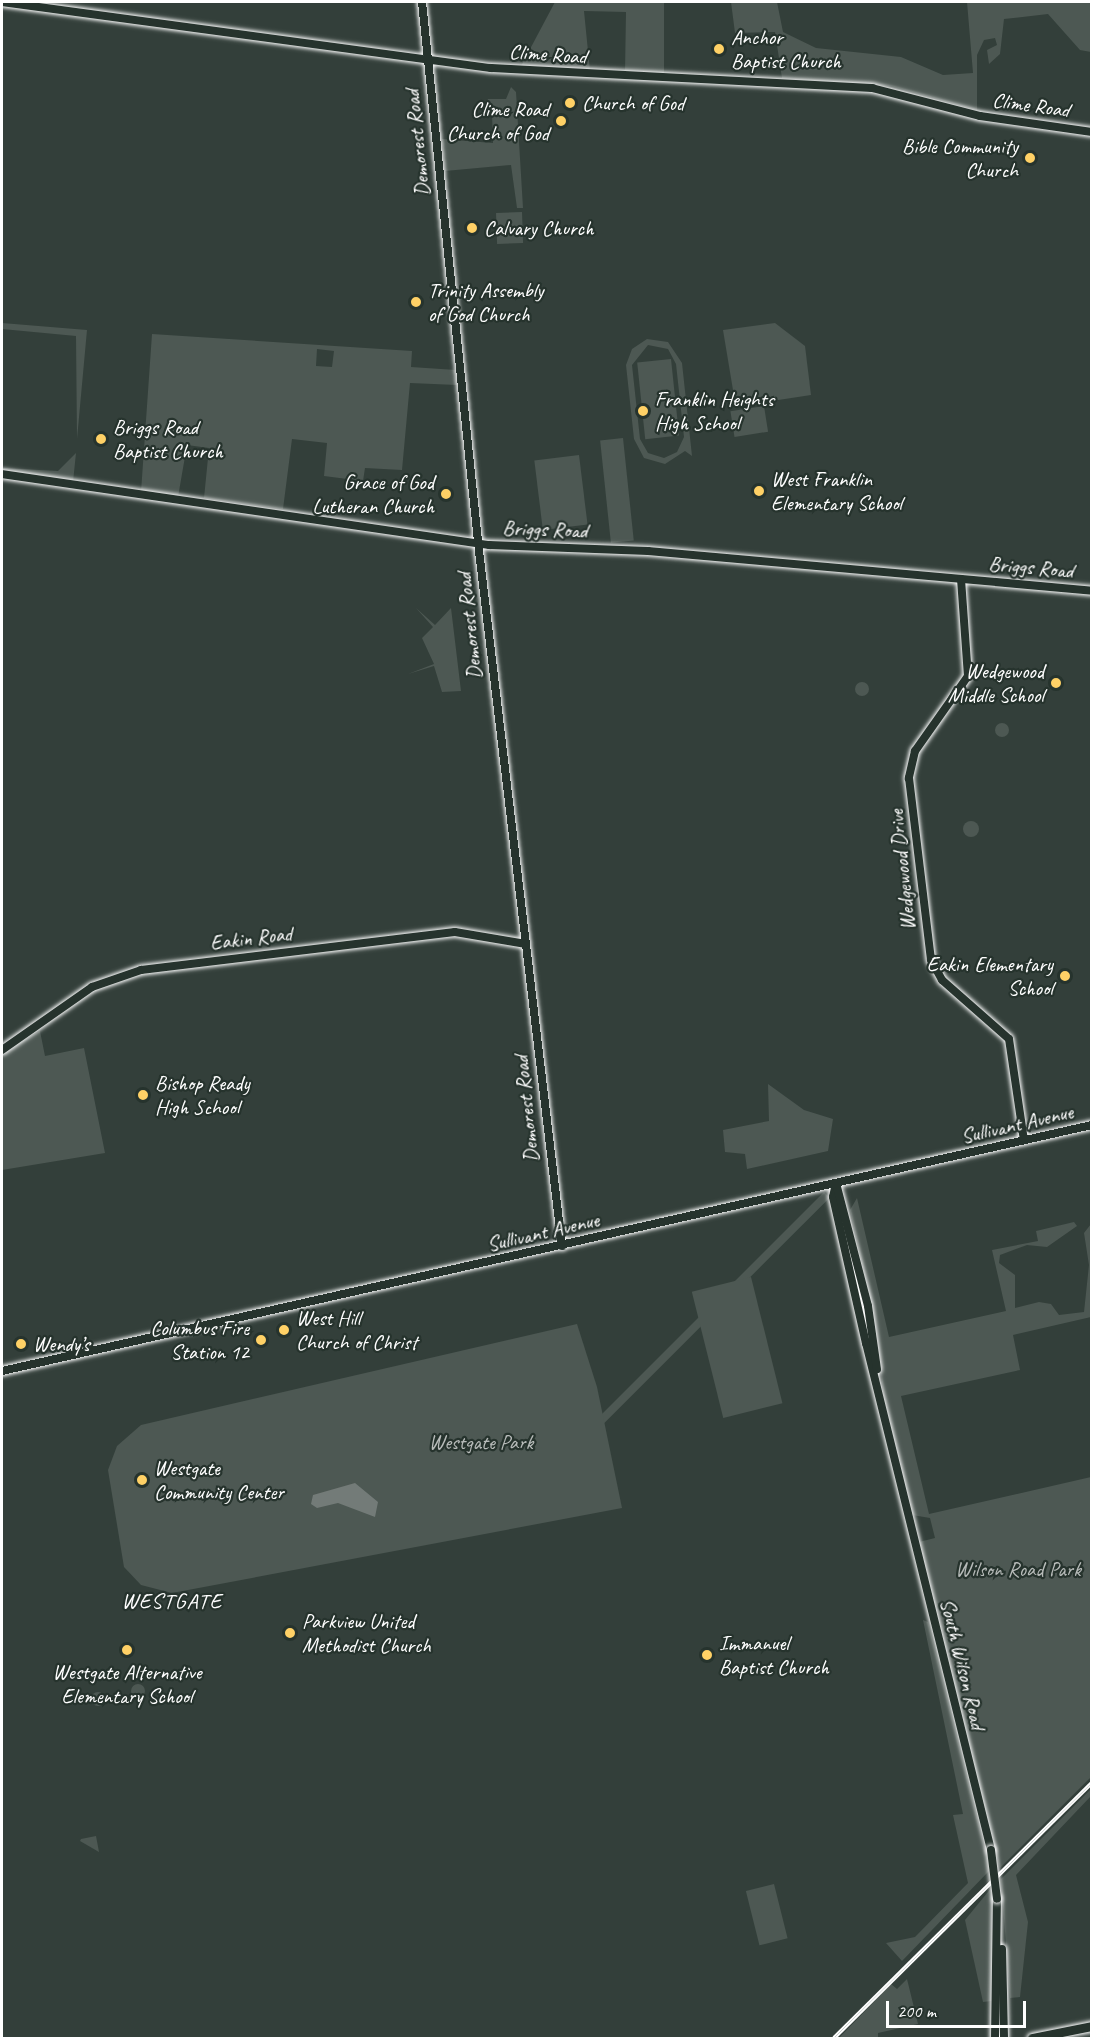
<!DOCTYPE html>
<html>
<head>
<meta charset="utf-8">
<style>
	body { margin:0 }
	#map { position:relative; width:1093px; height:2040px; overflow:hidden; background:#333f3a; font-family:Caveat,sans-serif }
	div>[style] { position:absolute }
	.green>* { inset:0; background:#4d5853; transform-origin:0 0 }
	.round { border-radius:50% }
	.water>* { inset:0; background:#737b78 }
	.roads { filter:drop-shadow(0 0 2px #fff) drop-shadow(0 0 2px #fff) }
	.secondary>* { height:8px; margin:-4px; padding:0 4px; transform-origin:4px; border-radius:4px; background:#26332d }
	.primary>* { height:9px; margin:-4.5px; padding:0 4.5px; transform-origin:4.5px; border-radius:4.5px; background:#26332d }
	.rail>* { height:4px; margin-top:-2px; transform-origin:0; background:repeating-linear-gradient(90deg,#26332d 0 4.5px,#fff 0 9px); box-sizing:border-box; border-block:2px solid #fff }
	.bridges { filter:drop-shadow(0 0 2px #fff) drop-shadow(0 0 2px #fff) }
	.secondary-bridge>* { height:8px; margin:-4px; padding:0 4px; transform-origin:4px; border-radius:4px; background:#26332d }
	.dots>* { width:16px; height:16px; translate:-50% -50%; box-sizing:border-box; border:3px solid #26332d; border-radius:50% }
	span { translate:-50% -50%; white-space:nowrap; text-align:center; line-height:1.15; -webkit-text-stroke:4.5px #26332d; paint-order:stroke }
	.poi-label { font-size:21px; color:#fff }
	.left { translate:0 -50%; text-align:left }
	.right { translate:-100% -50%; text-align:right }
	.street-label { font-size:21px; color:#fff }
	.park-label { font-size:21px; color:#b8bcba }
	.neighbourhood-label { font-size:22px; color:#fff; letter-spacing:1.5px }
	.frame { position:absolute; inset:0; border:3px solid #fff; pointer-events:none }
	.scale { position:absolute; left:886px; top:2001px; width:140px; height:27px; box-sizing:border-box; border:3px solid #fff; border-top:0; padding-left:8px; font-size:18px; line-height:21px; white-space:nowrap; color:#fff; -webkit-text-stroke:4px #26332d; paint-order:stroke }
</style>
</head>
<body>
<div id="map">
	<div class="green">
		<div style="clip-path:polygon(555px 2px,664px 2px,664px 74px,625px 72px,626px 12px,584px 11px,590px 71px,521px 66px)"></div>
		<div style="clip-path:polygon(731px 2px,777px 2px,783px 32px,816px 48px,901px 57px,943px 75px,973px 73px,967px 2px,1091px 2px,1091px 52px,1080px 50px,1048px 14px,1004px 19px,1000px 54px,989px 64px,987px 50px,997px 45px,995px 38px,984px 40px,977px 55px,977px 110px,891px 86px,782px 78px,775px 32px,735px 33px)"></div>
		<div style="clip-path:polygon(511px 87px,516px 92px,523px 208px,517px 208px,511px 165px,445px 171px,442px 139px,493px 143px,492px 114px,483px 112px,488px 99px,506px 99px)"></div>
		<div style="left:522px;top:212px;width:31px;height:26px;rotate:88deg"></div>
		<div style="clip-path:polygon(2px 323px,87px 330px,77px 439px,76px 336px,2px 329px)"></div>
		<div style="clip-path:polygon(775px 323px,805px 346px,811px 395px,740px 406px,735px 402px,723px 330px)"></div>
		<div style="clip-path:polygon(evenodd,152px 334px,412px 351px,411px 367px,456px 370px,457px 385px,410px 383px,402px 470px,365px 468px,363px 481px,324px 476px,327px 443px,292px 439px,283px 509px,204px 498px,209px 448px,187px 445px,178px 497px,141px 492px,152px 334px,317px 349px,334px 351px,332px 367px,316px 366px,317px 349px)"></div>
		<div style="clip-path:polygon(evenodd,647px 339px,668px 342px,682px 363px,692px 456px,685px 451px,665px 464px,644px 458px,634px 439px,626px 365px,632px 349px,647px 339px,648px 345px,668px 349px,676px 364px,684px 437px,677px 452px,664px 458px,648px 453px,640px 439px,632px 365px,648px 345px)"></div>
		<div style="left:671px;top:359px;width:77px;height:34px;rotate:84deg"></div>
		<div style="left:764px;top:406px;width:26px;height:34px;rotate:81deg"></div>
		<div style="left:623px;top:438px;width:103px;height:23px;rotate:84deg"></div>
		<div style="clip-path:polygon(76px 453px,73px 482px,2px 473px,2px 468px,58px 471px)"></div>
		<div style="left:579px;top:455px;width:70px;height:45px;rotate:83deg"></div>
		<div style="clip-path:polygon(416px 608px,435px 625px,451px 608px,461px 691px,442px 692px,434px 666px,408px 674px,434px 664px,422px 638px,433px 627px)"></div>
		<div class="round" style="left:855px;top:682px;width:14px;height:14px"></div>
		<div class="round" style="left:995px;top:723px;width:14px;height:14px"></div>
		<div class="round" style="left:963px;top:821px;width:16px;height:16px"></div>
		<div style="clip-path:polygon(40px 1031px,45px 1056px,84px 1048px,105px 1153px,2px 1170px,2px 1053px)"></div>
		<div style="clip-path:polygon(768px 1084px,804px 1110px,833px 1119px,828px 1151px,747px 1169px,745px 1154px,725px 1152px,723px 1130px,769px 1121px)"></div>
		<div style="left:824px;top:1192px;width:8px;height:432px;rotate:45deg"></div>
		<div style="clip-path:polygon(857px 1198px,889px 1337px,1006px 1311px,992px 1250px,1038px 1241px,1036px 1231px,1074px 1222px,1077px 1226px,1047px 1247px,1027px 1245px,1000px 1255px,999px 1263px,1015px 1275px,1015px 1308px,1039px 1302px,1051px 1304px,1059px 1315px,1084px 1312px,1089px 1265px,1084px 1233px,1091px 1224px,1091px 1317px,1013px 1335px,1020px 1370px,901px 1396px,929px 1514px,1091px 1477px,1091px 1777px,1000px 1868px,919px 1542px,935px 1538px,930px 1518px,912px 1515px,884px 1397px,872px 1306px,850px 1210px)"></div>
		<div style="left:751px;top:1277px;width:130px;height:61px;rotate:76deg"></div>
		<div style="clip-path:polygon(577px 1324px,597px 1387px,622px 1508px,172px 1593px,141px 1585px,124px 1567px,108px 1470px,117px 1446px,141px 1425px)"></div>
		<div style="clip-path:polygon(923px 1620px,928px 1622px,990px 1870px,902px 1961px,886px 1943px,915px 1937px,968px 1883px,953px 1815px,963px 1814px)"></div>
		<div class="round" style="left:131px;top:1684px;width:14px;height:14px"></div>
		<div class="round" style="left:91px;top:1692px;width:14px;height:14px"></div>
		<div style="clip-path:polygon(1091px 1789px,1091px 1796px,1016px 1875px,1028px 1922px,1020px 1997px,1010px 1998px,1001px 1879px)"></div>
		<div style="clip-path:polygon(96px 1836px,99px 1852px,80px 1841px,81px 1839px)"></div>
		<div style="left:774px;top:1884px;width:56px;height:29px;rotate:76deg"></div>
		<div style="clip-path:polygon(992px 1887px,992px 2001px,983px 2002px,965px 1920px)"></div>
		<div style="clip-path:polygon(907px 1979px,918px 2024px,878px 2033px,878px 2038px,839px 2038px,891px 1984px,897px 1989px)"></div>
	</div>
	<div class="water">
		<div style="clip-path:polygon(355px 1483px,378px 1502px,375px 1517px,338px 1503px,317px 1508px,311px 1504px,313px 1495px)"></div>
	</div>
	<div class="roads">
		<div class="secondary">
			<div style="left:2px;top:2px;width:493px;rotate:7.7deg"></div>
			<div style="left:491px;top:68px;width:382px;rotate:3deg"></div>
			<div style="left:872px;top:88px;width:112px;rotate:14.5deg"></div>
			<div style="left:980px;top:116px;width:113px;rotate:8.1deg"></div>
			<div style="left:422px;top:2px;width:552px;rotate:84.07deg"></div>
			<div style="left:479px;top:551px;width:700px;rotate:83.19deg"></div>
			<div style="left:2px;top:474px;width:492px;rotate:8.3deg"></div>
			<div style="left:489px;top:545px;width:159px;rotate:2.2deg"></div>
			<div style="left:648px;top:551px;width:446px;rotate:5.1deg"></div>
			<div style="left:961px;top:579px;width:97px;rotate:85.9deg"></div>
			<div style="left:968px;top:676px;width:92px;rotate:125.2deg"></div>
			<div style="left:915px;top:751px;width:28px;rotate:103deg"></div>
			<div style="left:909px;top:778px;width:183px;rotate:83.1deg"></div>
			<div style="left:931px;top:960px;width:23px;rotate:61deg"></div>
			<div style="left:942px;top:980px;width:89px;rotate:41.4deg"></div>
			<div style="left:1009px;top:1039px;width:102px;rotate:81.6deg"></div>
			<div style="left:2px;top:1050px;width:110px;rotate:-35deg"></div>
			<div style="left:92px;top:987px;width:52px;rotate:-19.1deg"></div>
			<div style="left:141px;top:970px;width:316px;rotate:-6.9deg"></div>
			<div style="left:455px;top:932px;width:72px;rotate:9.6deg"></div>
			<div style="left:836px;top:1183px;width:14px;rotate:102deg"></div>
			<div style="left:833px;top:1197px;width:150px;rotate:77.3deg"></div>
			<div style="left:866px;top:1343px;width:522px;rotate:76.15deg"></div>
			<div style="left:836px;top:1183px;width:127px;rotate:75.4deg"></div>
			<div style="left:868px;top:1306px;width:64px;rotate:81.9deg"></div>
			<div style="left:2px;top:1371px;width:1117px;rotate:-12.72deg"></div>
			<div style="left:1002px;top:1949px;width:89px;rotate:88.7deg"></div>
			<div style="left:995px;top:2038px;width:139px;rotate:-89.2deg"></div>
		</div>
		<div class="primary">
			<div style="left:1032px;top:2038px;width:61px;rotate:-11.3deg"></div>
		</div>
	</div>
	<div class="rail">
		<div style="left:834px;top:2038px;width:363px;rotate:-44.7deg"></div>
	</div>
	<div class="bridges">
		<div class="secondary-bridge">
			<div style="left:991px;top:1850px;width:49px;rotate:83deg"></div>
		</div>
	</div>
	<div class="dots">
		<div style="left:719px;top:49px;background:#ffd166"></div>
		<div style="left:570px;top:103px;background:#ffd166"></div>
		<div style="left:561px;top:121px;background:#ffd166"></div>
		<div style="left:1030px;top:158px;background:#ffd166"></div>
		<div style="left:472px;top:228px;background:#ffd166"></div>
		<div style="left:416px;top:302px;background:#ffd166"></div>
		<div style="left:643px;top:411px;background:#ffd166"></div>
		<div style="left:101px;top:439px;background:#ffd166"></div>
		<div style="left:759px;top:491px;background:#ffd166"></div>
		<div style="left:446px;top:494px;background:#ffd166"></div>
		<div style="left:1056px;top:683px;background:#ffd166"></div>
		<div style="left:1065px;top:976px;background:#ffd166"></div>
		<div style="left:143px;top:1095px;background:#ffd166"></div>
		<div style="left:284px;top:1330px;background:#ffd166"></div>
		<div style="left:261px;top:1340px;background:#ffd166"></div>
		<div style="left:21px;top:1344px;background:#ffd166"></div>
		<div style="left:142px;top:1480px;background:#ffd166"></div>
		<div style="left:290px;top:1633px;background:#ffd166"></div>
		<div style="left:127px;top:1650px;background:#ffd166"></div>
		<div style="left:707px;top:1655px;background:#ffd166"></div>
	</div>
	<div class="poi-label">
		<span class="left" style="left:731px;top:49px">Anchor<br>Baptist Church</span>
		<span class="left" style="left:582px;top:103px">Church of God</span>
		<span class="right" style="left:549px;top:121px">Clime Road<br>Church of God</span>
		<span class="right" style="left:1018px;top:158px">Bible Community<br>Church</span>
		<span class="left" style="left:484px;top:228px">Calvary Church</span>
		<span class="left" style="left:428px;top:302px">Trinity Assembly<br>of God Church</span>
		<span class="left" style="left:655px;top:411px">Franklin Heights<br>High School</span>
		<span class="left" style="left:113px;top:439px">Briggs Road<br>Baptist Church</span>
		<span class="left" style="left:771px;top:491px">West Franklin<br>Elementary School</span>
		<span class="right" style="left:434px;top:494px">Grace of God<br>Lutheran Church</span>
		<span class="right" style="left:1044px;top:683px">Wedgewood<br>Middle School</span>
		<span class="right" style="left:1053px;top:976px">Eakin Elementary<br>School</span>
		<span class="left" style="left:155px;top:1095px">Bishop Ready<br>High School</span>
		<span class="left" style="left:296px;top:1330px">West Hill<br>Church of Christ</span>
		<span class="right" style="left:249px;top:1340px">Columbus Fire<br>Station 12</span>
		<span class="left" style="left:33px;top:1344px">Wendy’s</span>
		<span class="left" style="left:154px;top:1480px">Westgate<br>Community Center</span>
		<span class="left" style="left:302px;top:1633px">Parkview United<br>Methodist Church</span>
		<span class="left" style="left:719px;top:1655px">Immanuel<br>Baptist Church</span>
		<span style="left:127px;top:1684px">Westgate Alternative<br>Elementary School</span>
	</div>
	<div class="street-label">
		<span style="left:548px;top:54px;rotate:4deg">Clime Road</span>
		<span style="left:1031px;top:105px;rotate:8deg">Clime Road</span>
		<span style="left:417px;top:143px;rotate:-96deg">Demorest Road</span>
		<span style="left:545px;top:529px;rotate:2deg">Briggs Road</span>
		<span style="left:1031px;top:567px;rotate:5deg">Briggs Road</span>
		<span style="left:469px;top:626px;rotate:-96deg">Demorest Road</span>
		<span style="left:902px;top:870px;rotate:-96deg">Wedgewood Drive</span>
		<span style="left:251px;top:938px;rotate:-7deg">Eakin Road</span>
		<span style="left:526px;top:1109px;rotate:-96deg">Demorest Road</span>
		<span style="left:1017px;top:1124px;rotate:-13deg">Sullivant Avenue</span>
		<span style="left:543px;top:1232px;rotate:-13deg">Sullivant Avenue</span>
		<span style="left:963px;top:1664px;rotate:76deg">South Wilson Road</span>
	</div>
	<div class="park-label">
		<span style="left:481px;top:1442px">Westgate Park</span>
		<span style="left:1018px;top:1569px">Wilson Road Park</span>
	</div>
	<div class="neighbourhood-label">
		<span style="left:172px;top:1602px">WESTGATE</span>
	</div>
	<div class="frame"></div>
	<div class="scale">200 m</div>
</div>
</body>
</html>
